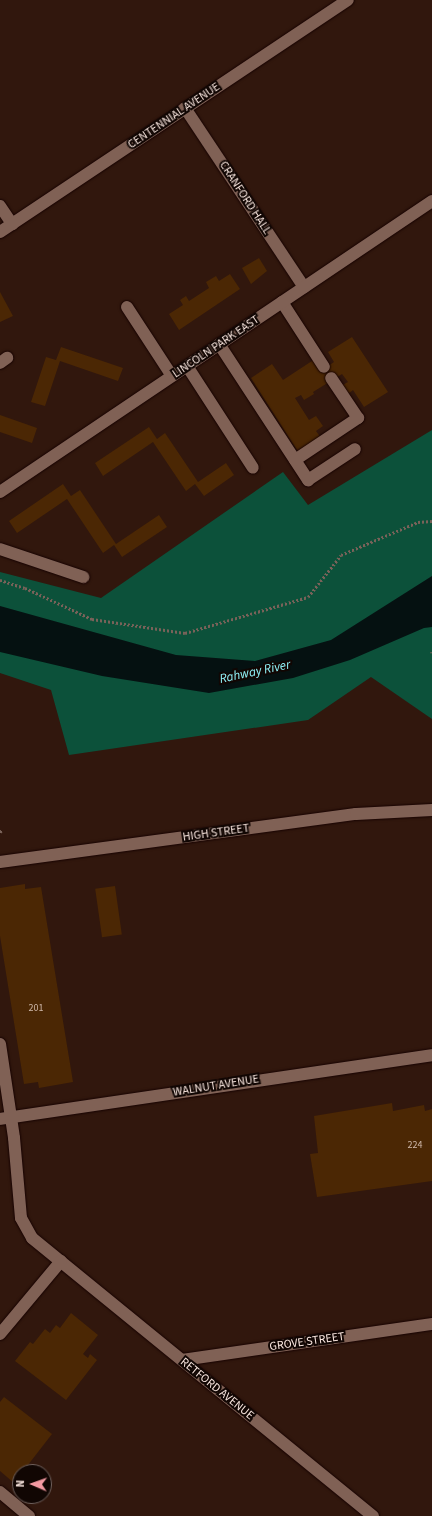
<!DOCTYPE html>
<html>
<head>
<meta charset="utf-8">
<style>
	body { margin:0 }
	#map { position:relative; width:432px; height:1516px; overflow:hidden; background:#31170d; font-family:"Source Sans 3",sans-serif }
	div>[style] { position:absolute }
	.green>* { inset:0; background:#0c513a }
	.water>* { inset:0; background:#051111 }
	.building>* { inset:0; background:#4b2704; transform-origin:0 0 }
	.path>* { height:2.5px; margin-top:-1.25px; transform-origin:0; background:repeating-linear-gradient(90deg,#796259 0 2px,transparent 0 4px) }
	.roads { filter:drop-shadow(0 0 1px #170300) drop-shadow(0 0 1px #170300) }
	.minor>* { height:12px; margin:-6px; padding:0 6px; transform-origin:6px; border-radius:6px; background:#806155 }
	span { translate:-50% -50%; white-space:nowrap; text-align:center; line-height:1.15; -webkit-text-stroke:4px #110603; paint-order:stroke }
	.number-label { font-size:10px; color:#cfb8aa }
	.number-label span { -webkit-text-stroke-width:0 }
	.street-label { font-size:12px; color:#fbe8e1 }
	.water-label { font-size:13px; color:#91f5fa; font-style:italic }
	.north { position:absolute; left:12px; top:1464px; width:40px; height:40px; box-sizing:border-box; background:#110603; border:1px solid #6f605c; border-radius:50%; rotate:272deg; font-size:11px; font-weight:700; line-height:16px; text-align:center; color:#fbe8e1 }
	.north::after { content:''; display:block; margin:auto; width:14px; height:18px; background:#f49aa2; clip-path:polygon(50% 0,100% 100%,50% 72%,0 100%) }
</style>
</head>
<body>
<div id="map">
	<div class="green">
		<div style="clip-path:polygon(432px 430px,432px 719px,371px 677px,308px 720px,69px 755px,51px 690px,0 673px,0 572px,101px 598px,283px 472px,308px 505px)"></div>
	</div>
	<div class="water">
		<div style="clip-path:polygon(432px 576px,432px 627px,424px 628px,350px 660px,293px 678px,209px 693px,102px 676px,0 652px,0 606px,176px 655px,255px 661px,331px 640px)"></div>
	</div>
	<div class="building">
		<div style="clip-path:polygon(259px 258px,267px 271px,251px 284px,242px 268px)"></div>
		<div style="clip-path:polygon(230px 274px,240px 289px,179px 330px,169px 314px,183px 305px,180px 300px,186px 296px,189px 301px,209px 288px,206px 282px,216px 276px,219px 281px)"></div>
		<div style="clip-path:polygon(0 292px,13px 316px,0 322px)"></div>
		<div style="clip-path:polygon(352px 337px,388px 392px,364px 407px,353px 390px,347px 395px,341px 386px,348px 382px,342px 374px,313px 392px,314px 394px,304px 400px,301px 395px,295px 398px,309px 420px,316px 416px,323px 426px,316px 431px,321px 438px,299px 453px,251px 378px,272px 364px,283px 380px,315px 359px,322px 370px,334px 362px,328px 352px)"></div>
		<div style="clip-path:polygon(61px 347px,123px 368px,118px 381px,60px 361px,45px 406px,31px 402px,46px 357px,56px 360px)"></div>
		<div style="clip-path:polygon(0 415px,37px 428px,32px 443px,0 432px)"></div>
		<div style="clip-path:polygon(149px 427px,157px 439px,165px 433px,198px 482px,226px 463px,234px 475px,204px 496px,195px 484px,186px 491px,153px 442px,103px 476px,95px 463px)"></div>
		<div style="clip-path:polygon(63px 484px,71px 496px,80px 490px,116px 544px,159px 515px,167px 527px,122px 557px,114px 545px,103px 553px,67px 499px,17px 533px,9px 521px)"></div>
		<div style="clip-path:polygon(25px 884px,25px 889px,41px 887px,73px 1082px,39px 1088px,38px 1082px,24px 1084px,0 936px,0 888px)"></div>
		<div style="left:115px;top:886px;width:49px;height:20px;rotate:82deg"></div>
		<div style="clip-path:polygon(392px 1103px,393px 1111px,424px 1105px,425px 1111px,432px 1109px,432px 1181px,317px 1197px,310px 1154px,318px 1153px,314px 1116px)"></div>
		<div style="clip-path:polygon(71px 1313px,98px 1335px,83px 1354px,88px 1358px,90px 1354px,97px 1360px,66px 1400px,15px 1361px,30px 1342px,33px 1344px,45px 1329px,50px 1333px,56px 1325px,60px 1328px)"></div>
		<div style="clip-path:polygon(4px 1397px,52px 1434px,14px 1483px,0 1471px,0 1402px)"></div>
	</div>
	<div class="path">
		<div style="left:0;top:580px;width:26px;rotate:18deg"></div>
		<div style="left:25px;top:588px;width:74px;rotate:24.8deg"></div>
		<div style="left:92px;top:619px;width:94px;rotate:8.6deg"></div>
		<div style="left:185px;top:633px;width:128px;rotate:-16.3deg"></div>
		<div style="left:308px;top:597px;width:53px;rotate:-51.8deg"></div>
		<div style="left:341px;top:555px;width:84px;rotate:-23.2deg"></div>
		<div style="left:418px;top:522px;width:14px;rotate:-4deg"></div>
		<div style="left:432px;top:652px;width:1px;rotate:90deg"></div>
		<div style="left:0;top:832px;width:3px;rotate:-45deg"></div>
	</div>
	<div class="roads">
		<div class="minor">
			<div style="left:185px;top:108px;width:215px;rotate:56.4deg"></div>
			<div style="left:0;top:206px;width:22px;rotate:56deg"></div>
			<div style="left:0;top:232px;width:418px;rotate:-33.7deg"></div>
			<div style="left:282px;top:302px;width:77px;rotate:57.1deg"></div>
			<div style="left:127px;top:307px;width:82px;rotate:56.9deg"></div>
			<div style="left:219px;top:344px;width:163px;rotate:56.8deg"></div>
			<div style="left:308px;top:480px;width:56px;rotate:-33.4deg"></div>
			<div style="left:0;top:363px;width:9px;rotate:-36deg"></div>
			<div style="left:187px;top:366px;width:121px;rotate:57.1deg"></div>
			<div style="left:295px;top:460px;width:76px;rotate:-33.7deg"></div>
			<div style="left:358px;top:418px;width:48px;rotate:-124deg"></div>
			<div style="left:0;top:492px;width:521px;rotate:-33.96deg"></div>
			<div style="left:0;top:549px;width:88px;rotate:18.6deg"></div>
			<div style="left:0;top:862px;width:359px;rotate:-7.7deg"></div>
			<div style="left:356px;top:814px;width:76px;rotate:-3deg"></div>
			<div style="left:0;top:1044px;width:95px;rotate:81.5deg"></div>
			<div style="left:14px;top:1138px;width:80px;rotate:85deg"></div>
			<div style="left:21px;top:1218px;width:23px;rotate:61deg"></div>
			<div style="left:32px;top:1238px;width:440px;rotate:39.2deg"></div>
			<div style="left:0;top:1119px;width:437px;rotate:-8.4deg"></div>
			<div style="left:0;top:1334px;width:95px;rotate:-50.1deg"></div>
			<div style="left:182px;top:1360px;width:253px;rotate:-8.2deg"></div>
			<div style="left:0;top:1492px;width:38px;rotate:40deg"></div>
		</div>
	</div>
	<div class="number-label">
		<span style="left:36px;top:1009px">201</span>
		<span style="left:415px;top:1146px">224</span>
	</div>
	<div class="street-label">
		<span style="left:174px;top:116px;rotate:-34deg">CENTENNIAL AVENUE</span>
		<span style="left:245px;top:198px;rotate:57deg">CRANFORD HALL</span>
		<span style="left:216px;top:347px;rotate:-34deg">LINCOLN PARK EAST</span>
		<span style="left:216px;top:833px;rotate:-8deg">HIGH STREET</span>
		<span style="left:216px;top:1086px;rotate:-9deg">WALNUT AVENUE</span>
		<span style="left:307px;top:1342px;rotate:-8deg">GROVE STREET</span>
		<span style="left:217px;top:1389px;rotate:39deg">RETFORD AVENUE</span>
	</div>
	<div class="water-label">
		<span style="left:255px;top:672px;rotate:-12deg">Rahway River</span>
	</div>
	<div class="north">N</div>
</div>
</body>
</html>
